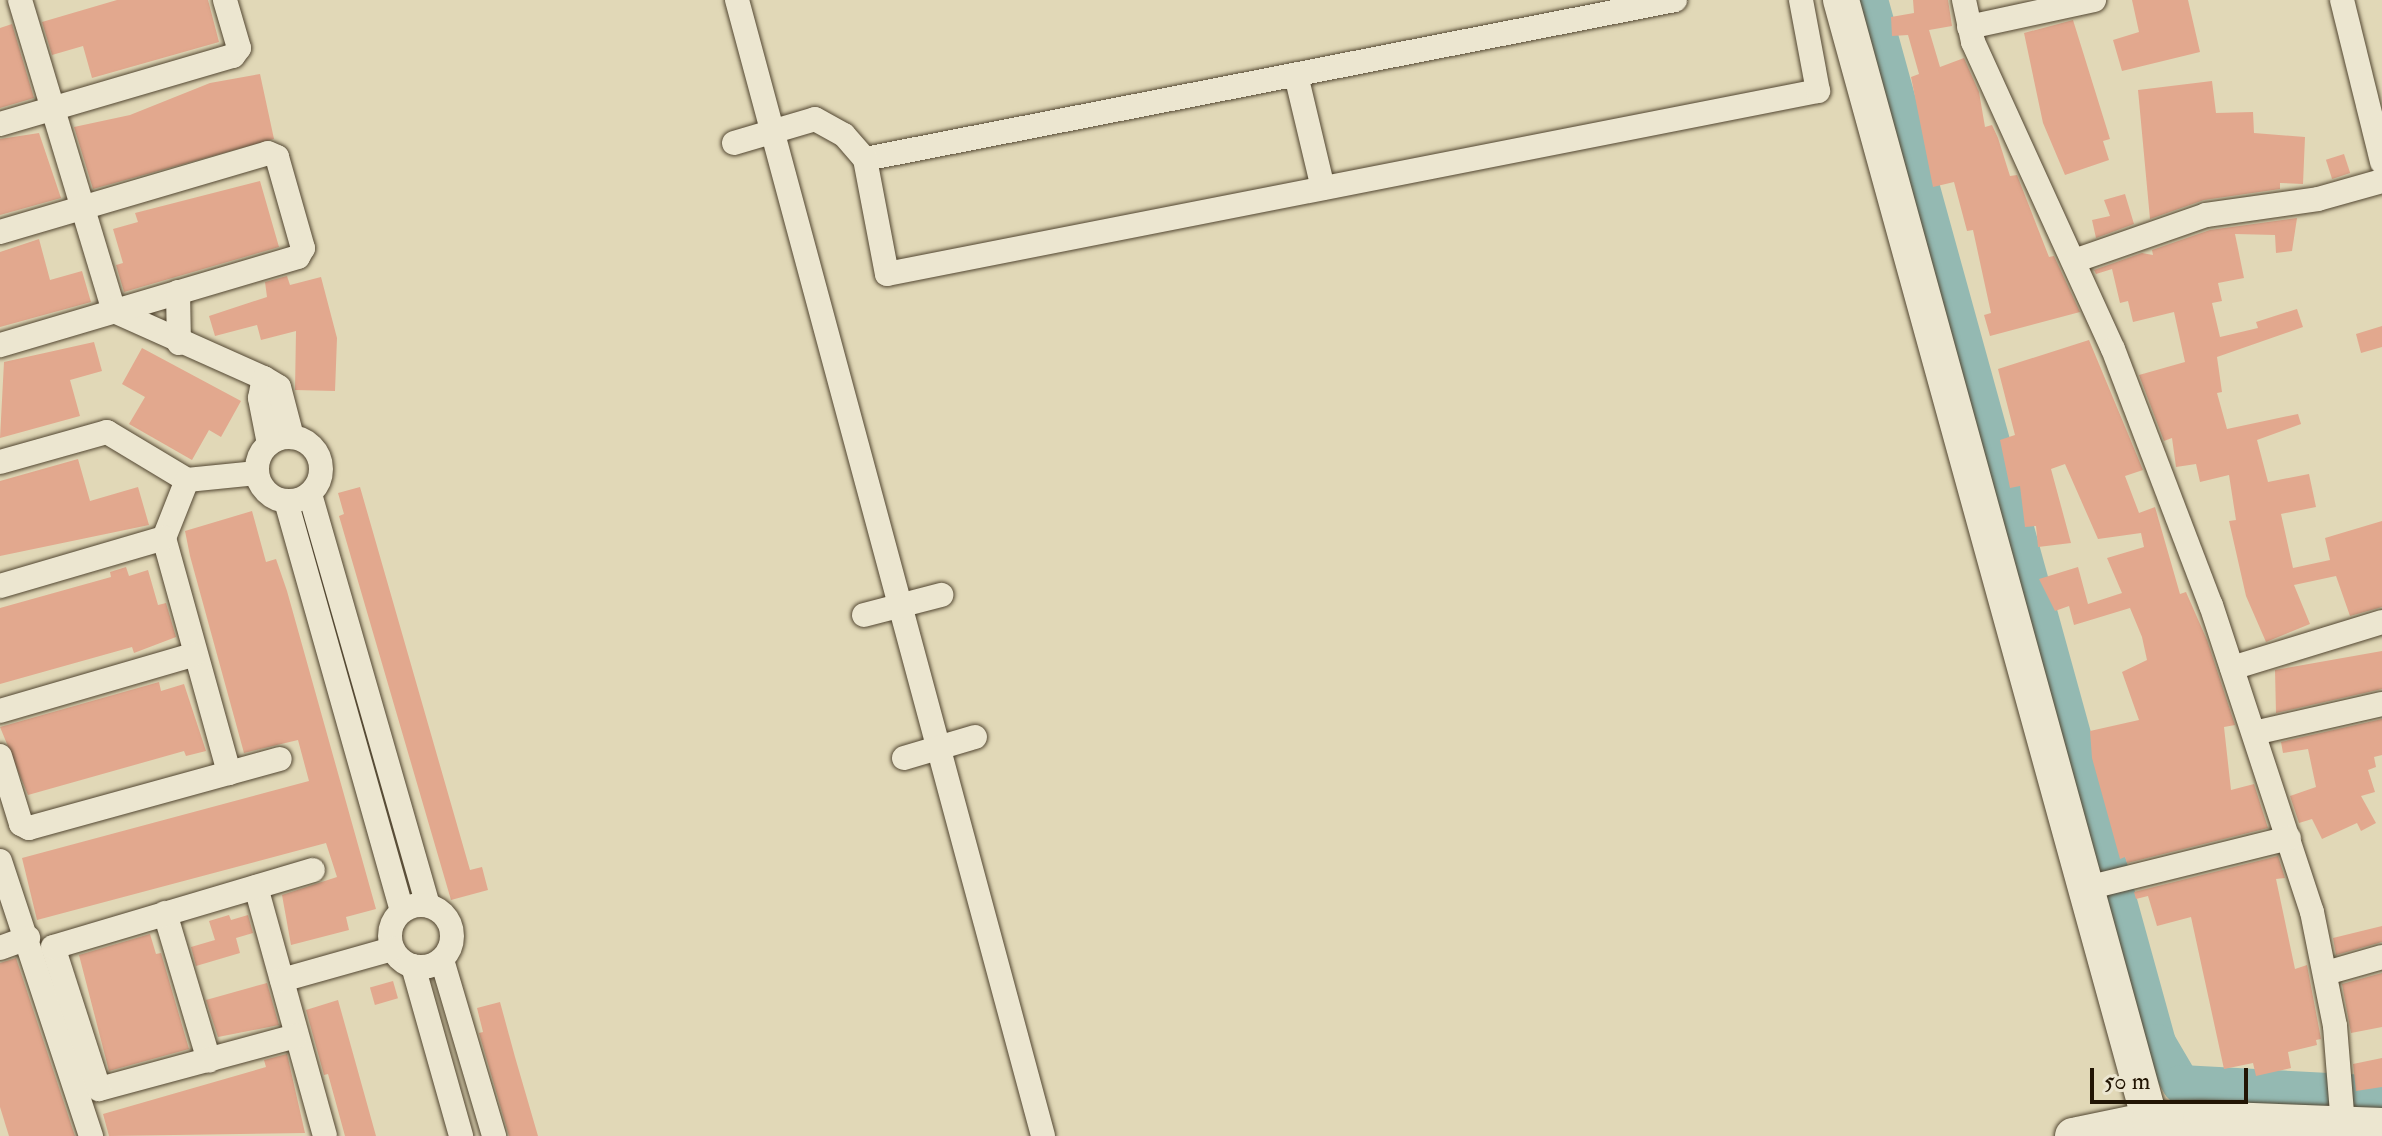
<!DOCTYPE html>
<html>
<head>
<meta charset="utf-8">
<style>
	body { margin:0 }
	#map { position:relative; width:2382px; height:1136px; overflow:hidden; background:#e1d8b7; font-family:"IM FELL Double Pica",serif }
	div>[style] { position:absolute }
	.river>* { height:38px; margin:-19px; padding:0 19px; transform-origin:19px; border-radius:19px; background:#94b9b2 }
	.building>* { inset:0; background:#e2a88e; transform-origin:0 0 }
	.roads { filter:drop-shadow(0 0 2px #524631) drop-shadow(0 0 2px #524631) }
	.street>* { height:24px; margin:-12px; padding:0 12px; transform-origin:12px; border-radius:12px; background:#ece6d0 }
	.street>.ring { margin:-12px; padding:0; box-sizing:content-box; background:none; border:24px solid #ece6d0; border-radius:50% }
	.secondary>* { height:36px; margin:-18px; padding:0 18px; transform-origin:18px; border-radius:18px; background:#ece6d0 }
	span { translate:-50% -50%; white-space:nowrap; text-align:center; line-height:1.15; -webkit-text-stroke:6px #ece6d0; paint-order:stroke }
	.scale { position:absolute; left:2090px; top:1068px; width:158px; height:36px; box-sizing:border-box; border:4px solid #221504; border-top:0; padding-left:10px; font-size:24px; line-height:28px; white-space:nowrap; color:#221504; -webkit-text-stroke:6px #ece6d0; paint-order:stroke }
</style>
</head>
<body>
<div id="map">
	<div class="river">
		<div style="left:1869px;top:0;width:1082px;rotate:74.56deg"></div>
		<div style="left:2157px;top:1043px;width:48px;rotate:59.7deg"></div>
		<div style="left:2181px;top:1084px;width:201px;rotate:3.1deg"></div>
	</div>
	<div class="building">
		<div style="clip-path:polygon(117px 0,208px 0,219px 42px,92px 78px,83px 46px,52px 55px,42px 22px)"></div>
		<div style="clip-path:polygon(1913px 0,1948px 0,1952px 26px,1929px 30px,1940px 67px,1964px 58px,1979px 92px,1985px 127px,1992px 125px,1998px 138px,2010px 176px,2017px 175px,2049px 257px,2054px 256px,2080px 312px,1990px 336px,1984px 315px,1991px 313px,1973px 230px,1967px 231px,1954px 182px,1933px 187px,1911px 77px,1919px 74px,1908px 35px,1892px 36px,1891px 17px,1914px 13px)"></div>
		<div style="clip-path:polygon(2132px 0,2188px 0,2200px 52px,2122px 71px,2113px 40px,2139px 32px)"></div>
		<div style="clip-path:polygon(2073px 20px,2110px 139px,2103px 141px,2109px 160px,2065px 175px,2043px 123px,2024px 33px)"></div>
		<div style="clip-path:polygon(12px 24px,34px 98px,0 108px,0 28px)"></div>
		<div style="clip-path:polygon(260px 74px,274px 139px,93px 189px,74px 127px,130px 115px,210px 83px)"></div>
		<div style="clip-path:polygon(2212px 81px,2216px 113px,2253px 112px,2254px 133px,2305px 137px,2303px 184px,2280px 183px,2280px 189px,2204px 200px,2150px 219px,2138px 90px)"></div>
		<div style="clip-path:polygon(39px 133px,61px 198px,0 215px,0 139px)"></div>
		<div style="left:2344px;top:154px;width:20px;height:19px;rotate:72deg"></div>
		<div style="clip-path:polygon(260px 181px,279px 247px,124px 292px,116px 265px,123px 263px,113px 229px,138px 222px,135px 213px)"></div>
		<div style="clip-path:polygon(2125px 194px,2134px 224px,2096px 238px,2092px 220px,2110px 216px,2104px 200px)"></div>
		<div style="clip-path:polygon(2297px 218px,2292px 251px,2276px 253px,2275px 235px,2235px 234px,2244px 278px,2218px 283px,2222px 301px,2212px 303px,2220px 337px,2258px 328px,2256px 322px,2297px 309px,2303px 327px,2217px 357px,2222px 392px,2217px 393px,2227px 429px,2298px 414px,2301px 424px,2257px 440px,2268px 482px,2309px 474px,2316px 507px,2281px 514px,2293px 568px,2330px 560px,2325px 538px,2382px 521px,2382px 607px,2350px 616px,2336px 576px,2294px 585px,2310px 624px,2266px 642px,2246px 596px,2229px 521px,2236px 520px,2229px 475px,2200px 482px,2196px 464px,2176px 467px,2172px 438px,2164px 441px,2139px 375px,2185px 362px,2174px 312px,2133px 322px,2128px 301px,2120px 303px,2112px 269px,2096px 274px,2094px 270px,2142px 253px,2153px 255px,2152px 250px,2210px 230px)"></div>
		<div style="clip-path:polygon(39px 239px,50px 280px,82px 271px,91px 302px,0 327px,0 252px)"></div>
		<div style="clip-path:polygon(287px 276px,290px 285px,321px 277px,337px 338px,335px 391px,295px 390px,296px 331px,261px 340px,257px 325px,215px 336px,209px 316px,267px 297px,265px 282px)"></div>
		<div style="clip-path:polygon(2382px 326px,2382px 347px,2361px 353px,2356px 334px)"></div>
		<div style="clip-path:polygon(2089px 340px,2143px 470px,2125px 476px,2139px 513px,2155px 507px,2180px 594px,2186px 592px,2207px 640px,2235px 725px,2224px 727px,2231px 790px,2254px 784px,2268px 828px,2127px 863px,2125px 857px,2120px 859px,2092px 758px,2090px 731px,2139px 720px,2122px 672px,2147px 660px,2142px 637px,2130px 608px,2074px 625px,2069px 606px,2055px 611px,2039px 579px,2078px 567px,2088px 604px,2122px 593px,2107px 558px,2144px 547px,2141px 533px,2098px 539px,2065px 464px,2051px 469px,2071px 543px,2038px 547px,2036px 526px,2025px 527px,2020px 486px,2010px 488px,2000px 440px,2015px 435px,1998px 369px)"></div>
		<div style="clip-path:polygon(94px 342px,102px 371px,70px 380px,80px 416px,0 438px,4px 362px)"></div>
		<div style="clip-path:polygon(142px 348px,241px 401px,221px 437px,209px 430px,192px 460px,129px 424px,145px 397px,122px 384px)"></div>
		<div style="clip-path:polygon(78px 459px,90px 501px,138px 487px,149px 525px,0 556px,0 481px)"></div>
		<div style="clip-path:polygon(360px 487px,470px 870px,482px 867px,488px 890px,451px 900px,339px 516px,344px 514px,338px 493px)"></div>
		<div style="clip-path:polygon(252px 511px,266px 562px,276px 559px,287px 591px,376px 909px,346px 917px,349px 930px,291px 945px,282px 895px,337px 877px,326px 843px,37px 920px,22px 858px,309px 781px,298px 740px,244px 753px,190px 556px,185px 531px)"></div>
		<div style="clip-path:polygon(126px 567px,129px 576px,148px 570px,158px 605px,166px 603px,176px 637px,134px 653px,132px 647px,0 684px,0 608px,111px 577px,110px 572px)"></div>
		<div style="clip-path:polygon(2382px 651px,2382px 689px,2276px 713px,2275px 670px)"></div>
		<div style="clip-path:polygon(159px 682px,161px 691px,184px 684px,206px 751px,186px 756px,184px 751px,28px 795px,0 727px)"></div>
		<div style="clip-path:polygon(2382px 719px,2382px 755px,2374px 757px,2376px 767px,2368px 770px,2375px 792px,2361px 796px,2376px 823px,2361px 831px,2357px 823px,2322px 839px,2312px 819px,2299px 823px,2290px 796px,2316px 787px,2308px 749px,2283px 753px,2281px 742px)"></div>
		<div style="clip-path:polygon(2278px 856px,2285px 878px,2276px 879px,2295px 969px,2307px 965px,2321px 1039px,2316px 1040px,2317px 1045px,2288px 1052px,2291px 1068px,2256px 1076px,2253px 1063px,2224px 1069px,2191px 917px,2157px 926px,2148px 896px,2136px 899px,2134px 892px)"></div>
		<div style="clip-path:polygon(229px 915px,231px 920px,248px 915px,253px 933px,236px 938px,240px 953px,196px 966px,191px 947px,215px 940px,209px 921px)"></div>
		<div style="clip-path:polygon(2382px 926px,2382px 942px,2336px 955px,2333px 938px)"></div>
		<div style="clip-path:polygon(150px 934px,156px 954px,161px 953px,189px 1049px,109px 1071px,79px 955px)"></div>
		<div style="clip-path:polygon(16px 958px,75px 1136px,9px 1136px,0 1107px,0 963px)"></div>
		<div style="clip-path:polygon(2382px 973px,2382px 1027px,2351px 1033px,2342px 984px)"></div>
		<div style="left:393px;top:981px;width:18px;height:24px;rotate:74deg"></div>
		<div style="clip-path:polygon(267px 983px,279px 1025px,218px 1037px,206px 1000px)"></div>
		<div style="clip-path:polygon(338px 1000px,347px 1032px,376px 1136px,345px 1136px,328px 1074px,324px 1075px,306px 1010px)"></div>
		<div style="clip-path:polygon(500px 1002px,515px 1057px,538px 1136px,509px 1136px,479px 1033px,483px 1032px,477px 1008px)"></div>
		<div style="clip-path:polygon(287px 1054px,305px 1133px,109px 1136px,103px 1114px,266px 1067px,264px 1060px)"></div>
		<div style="clip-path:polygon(2382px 1058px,2382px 1087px,2356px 1091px,2353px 1064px)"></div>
	</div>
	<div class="roads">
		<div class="street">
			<div style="left:20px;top:0;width:325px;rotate:73.2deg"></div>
			<div style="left:114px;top:311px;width:164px;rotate:24.1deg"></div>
			<div style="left:737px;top:0;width:1176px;rotate:74.92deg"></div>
			<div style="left:1675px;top:0;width:825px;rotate:168.89deg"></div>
			<div style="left:865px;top:159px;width:117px;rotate:79.2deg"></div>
			<div style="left:887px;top:274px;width:949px;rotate:-11.12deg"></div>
			<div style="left:1818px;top:91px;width:93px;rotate:-100.6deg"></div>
			<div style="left:1964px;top:0;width:43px;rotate:77.9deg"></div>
			<div style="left:1973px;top:42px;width:337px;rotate:65.5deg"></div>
			<div style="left:2113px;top:349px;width:274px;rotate:69.1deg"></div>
			<div style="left:2211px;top:605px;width:323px;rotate:71.8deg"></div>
			<div style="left:2312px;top:912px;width:116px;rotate:78.6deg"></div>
			<div style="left:2335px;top:1026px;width:99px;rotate:85.4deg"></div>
			<div style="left:2342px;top:0;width:167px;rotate:76.1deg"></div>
			<div style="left:1969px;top:27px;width:128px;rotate:-12.2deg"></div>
			<div style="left:1296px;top:75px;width:116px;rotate:76.6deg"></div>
			<div style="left:0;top:124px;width:243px;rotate:-16.3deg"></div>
			<div style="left:233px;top:56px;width:10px;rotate:-53deg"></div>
			<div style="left:239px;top:48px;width:50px;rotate:-106.3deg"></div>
			<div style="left:734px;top:143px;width:84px;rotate:-16.5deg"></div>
			<div style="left:815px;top:119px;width:33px;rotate:29deg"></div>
			<div style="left:844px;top:135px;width:32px;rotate:49deg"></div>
			<div style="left:0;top:232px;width:279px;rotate:-16.4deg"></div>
			<div style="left:268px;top:153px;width:10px;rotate:24deg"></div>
			<div style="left:277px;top:157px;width:95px;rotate:74.1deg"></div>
			<div style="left:303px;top:248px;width:10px;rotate:119deg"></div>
			<div style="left:298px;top:257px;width:311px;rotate:163.5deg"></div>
			<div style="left:2074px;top:261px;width:140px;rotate:-19.2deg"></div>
			<div style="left:2206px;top:215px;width:113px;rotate:-8.1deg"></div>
			<div style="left:2318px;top:199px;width:66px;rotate:-15.7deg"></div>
			<div style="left:178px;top:292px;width:51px;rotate:88.9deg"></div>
			<div class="ring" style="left:257px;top:437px;width:40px;height:40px"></div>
			<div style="left:269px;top:444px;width:47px;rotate:-101.1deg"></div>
			<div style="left:260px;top:398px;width:20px;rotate:-79deg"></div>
			<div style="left:264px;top:378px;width:17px;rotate:31deg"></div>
			<div style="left:279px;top:387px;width:52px;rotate:75.4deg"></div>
			<div style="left:0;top:462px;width:111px;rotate:-15.7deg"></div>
			<div style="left:107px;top:432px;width:93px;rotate:31deg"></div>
			<div style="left:187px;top:480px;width:70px;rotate:-5.7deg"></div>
			<div style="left:187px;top:480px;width:62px;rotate:111.6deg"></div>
			<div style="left:164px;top:538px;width:244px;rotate:74.5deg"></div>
			<div style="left:310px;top:494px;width:428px;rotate:74deg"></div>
			<div style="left:286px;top:501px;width:426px;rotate:74.2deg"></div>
			<div style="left:0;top:586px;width:171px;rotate:-16.3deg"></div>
			<div style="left:864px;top:615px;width:80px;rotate:-14.6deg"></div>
			<div style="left:2232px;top:668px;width:157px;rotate:-17deg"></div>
			<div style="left:0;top:711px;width:201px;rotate:-16.2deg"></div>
			<div style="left:2254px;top:733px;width:131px;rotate:-12.8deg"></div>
			<div style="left:0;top:756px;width:71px;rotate:72.8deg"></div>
			<div style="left:21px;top:824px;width:9px;rotate:27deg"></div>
			<div style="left:29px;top:828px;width:260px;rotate:-15.4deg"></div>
			<div style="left:904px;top:758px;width:74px;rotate:-16.5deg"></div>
			<div style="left:0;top:861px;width:290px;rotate:71.7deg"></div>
			<div style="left:256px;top:887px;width:258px;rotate:74.5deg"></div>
			<div style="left:2087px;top:888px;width:208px;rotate:-13.9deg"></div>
			<div class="ring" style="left:390px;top:905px;width:38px;height:38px"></div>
			<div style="left:165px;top:913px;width:154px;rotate:73.4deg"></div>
			<div style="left:0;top:948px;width:30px;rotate:-20deg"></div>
			<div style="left:442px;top:960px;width:184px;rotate:73.5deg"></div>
			<div style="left:413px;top:966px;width:177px;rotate:74.2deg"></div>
			<div style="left:2326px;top:973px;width:58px;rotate:-15.9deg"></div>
			<div style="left:282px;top:980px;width:114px;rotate:-15.7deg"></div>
			<div style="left:296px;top:1036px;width:204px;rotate:164.9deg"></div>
			<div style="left:99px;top:1089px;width:149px;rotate:-107.9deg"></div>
			<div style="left:53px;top:947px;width:271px;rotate:-16.5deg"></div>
		</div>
		<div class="secondary">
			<div style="left:1841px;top:0;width:1162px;rotate:74.58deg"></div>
			<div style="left:2073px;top:1136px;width:79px;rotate:-11.7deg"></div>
			<div style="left:2150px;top:1120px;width:51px;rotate:-1.1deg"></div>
			<div style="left:2201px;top:1119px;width:181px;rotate:2.2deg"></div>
		</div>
	</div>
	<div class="scale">50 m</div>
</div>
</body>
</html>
